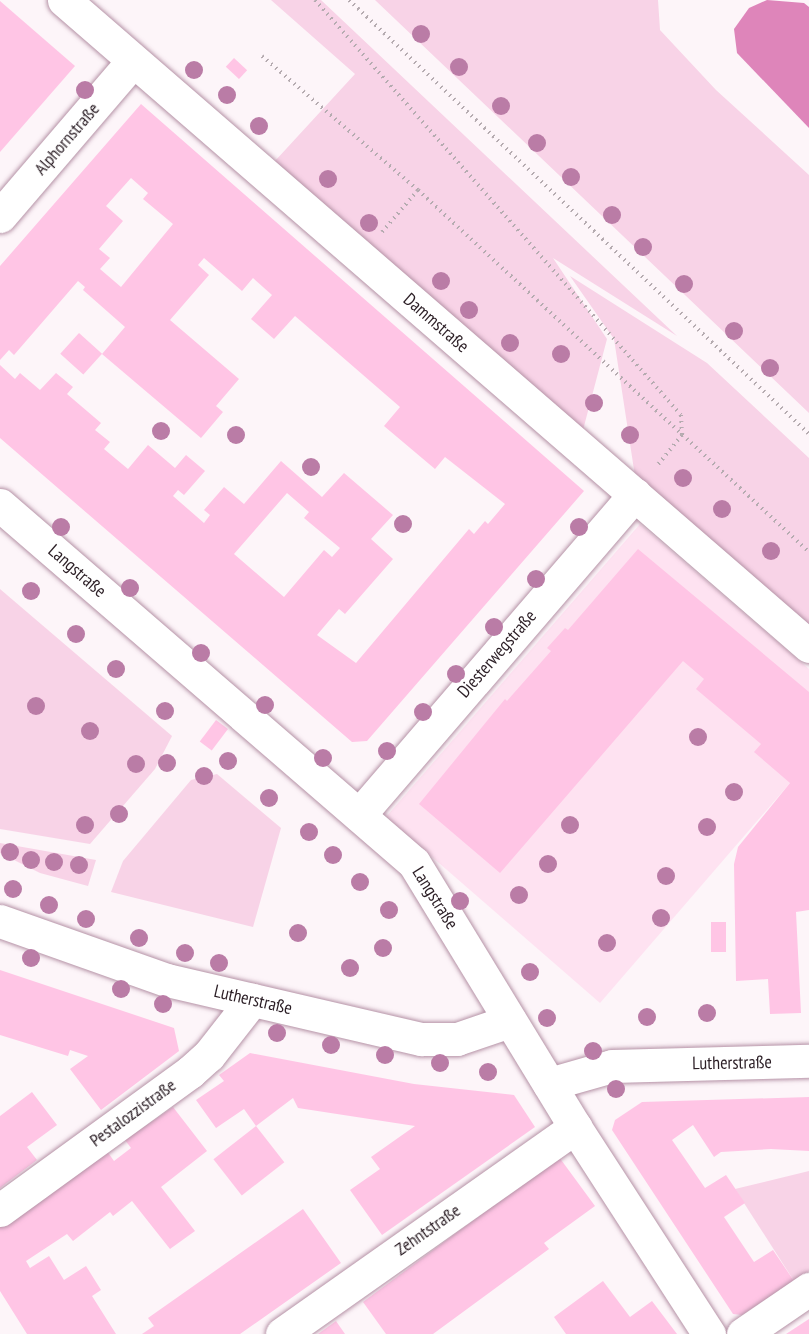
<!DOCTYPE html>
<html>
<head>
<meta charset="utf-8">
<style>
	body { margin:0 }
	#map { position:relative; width:809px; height:1334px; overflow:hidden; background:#fdf5f9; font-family:"PT Sans Narrow",sans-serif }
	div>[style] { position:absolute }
	.built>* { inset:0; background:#fee2f1 }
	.green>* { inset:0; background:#f8d3e7 }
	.water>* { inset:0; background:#de85ba }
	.building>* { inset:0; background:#ffc5e5; transform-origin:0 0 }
	.path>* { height:4px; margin-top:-2px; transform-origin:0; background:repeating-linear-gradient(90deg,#b5abb0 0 1.5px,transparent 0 6px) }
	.roads { filter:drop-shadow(0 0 2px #b592a6) drop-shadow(0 0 2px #b592a6) }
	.street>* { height:33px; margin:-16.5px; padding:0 16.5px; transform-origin:16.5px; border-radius:16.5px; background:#fff }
	.secondary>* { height:33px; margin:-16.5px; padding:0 16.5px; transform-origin:16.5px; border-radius:16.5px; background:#fff }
	.trees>* { width:18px; height:18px; margin:-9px; border-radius:50%; background:#ba7ca6 }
	span { translate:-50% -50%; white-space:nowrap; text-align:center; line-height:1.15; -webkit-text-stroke:6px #fff; paint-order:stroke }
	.street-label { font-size:18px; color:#2b1e25 }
</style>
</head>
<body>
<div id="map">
	<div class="built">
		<div style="clip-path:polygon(640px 524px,809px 669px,809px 761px,600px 1003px,386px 817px)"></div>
	</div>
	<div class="green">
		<div style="clip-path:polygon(271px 0,321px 0,677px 336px,553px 258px,607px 339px,583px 430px,275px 161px,355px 74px)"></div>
		<div style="clip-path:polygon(375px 0,658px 0,660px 30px,716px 90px,809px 175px,809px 413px)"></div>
		<div style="clip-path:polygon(570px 276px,707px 363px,809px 458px,809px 660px,642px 522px,614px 339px)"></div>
		<div style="clip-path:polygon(0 589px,172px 736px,155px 769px,90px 844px,0 829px)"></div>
		<div style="clip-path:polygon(217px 774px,281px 828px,253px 927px,111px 892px,123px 861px,191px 780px)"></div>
		<div style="clip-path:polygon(0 843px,96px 860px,88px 886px,40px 873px,0 853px)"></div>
		<div style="clip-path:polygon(809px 1171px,809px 1271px,794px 1281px,735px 1189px)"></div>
	</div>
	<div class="water">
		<div style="clip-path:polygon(767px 0,804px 3px,809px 7px,809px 128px,737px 53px,734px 29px,749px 8px)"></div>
	</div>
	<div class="building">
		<div style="clip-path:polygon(0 1px,75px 66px,0 152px)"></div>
		<div style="left:234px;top:58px;width:18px;height:12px;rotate:43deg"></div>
		<div style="clip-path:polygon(evenodd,141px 104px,584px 491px,367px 741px,352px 742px,0 438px,0 365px,15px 379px,20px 373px,40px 390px,56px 373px,73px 387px,67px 394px,101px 423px,95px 430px,110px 442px,104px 449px,128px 469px,148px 445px,175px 468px,186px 455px,205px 471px,184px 495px,178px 490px,173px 496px,204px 523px,210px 515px,204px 510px,224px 487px,244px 504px,281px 461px,322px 497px,344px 473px,393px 515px,371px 539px,393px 559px,345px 614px,339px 609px,317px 635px,356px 663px,469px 529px,474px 534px,485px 521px,488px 524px,505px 504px,445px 457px,435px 469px,384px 426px,400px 407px,295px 316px,274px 339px,251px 319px,272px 295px,253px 278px,242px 291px,204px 258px,198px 265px,209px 275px,170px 320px,239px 379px,216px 406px,223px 412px,201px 438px,102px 354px,125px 327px,83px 290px,85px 287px,78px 281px,14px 355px,9px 350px,0 360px,0 266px,141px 104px,131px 178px,148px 193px,143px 199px,173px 224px,121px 287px,100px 269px,110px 258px,99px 249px,123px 221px,106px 206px,131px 178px,141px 104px,287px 493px,309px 512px,304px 518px,340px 548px,332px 557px,324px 550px,284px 597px,234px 554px,287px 493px)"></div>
		<div style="left:79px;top:333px;width:31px;height:28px;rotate:42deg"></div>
		<div style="clip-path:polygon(638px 549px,809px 692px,809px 910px,796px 912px,801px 1013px,770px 1014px,768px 979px,736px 981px,734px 864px,738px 847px,790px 783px,754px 752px,761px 744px,696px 689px,704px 679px,683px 661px,500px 873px,419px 804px,505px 699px,507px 701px,551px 651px,547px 648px,565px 628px,568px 630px)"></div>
		<div style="left:216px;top:720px;width:15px;height:27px;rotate:37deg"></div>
		<div style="left:711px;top:922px;width:15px;height:30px"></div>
		<div style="clip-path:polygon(0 970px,174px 1028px,179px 1051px,101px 1110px,70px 1069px,88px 1056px,70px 1050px,68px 1056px,0 1035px)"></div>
		<div style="clip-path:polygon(250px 1053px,414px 1084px,514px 1095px,535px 1127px,382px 1235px,350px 1190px,380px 1169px,371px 1157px,415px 1126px,298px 1108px,293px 1098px,256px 1126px,244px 1109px,216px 1128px,196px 1100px,224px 1081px,219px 1075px)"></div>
		<div style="clip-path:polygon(32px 1092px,57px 1125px,27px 1147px,37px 1160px,0 1188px,0 1116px)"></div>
		<div style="clip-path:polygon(809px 1097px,809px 1151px,771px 1149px,721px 1152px,714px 1157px,693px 1125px,672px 1140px,705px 1188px,726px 1175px,745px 1203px,724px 1217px,754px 1262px,773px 1250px,794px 1281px,742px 1315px,733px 1314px,612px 1130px,615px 1120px,642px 1102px)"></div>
		<div style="clip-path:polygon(173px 1107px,207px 1151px,161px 1187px,195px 1231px,170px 1249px,132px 1201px,113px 1216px,110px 1212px,73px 1241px,67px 1234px,26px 1261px,30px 1268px,49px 1256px,64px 1280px,86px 1266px,101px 1290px,92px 1296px,116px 1334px,27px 1334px,0 1291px,0 1227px,104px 1147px,114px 1161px,131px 1148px,125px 1140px)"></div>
		<div style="left:256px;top:1126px;width:46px;height:54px;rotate:52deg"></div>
		<div style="clip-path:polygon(559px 1157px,595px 1206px,544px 1243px,549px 1249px,433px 1334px,386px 1334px,363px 1302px)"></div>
		<div style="clip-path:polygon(303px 1209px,341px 1263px,240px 1334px,142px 1334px,154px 1326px,148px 1318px)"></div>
		<div style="clip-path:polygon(603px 1281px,630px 1317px,652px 1301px,677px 1334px,566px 1334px,554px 1317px)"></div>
		<div style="clip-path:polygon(809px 1319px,809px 1334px,786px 1334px)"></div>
		<div style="clip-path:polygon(336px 1321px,345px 1334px,318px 1334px)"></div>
	</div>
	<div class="path">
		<div style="left:315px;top:0;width:553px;rotate:48.59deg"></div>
		<div style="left:681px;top:415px;width:20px;rotate:87deg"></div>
		<div style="left:682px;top:435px;width:41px;rotate:129.1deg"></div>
		<div style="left:349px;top:0;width:632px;rotate:43.33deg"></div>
		<div style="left:262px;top:56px;width:206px;rotate:40.7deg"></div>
		<div style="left:418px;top:190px;width:533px;rotate:42.79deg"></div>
		<div style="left:382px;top:232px;width:55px;rotate:-49.4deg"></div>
	</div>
	<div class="roads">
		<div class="street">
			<div style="left:0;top:216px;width:204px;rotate:-49.4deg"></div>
			<div style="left:0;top:505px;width:547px;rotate:40.85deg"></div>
			<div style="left:414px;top:863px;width:309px;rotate:58.6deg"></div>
			<div style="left:575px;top:1127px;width:247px;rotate:57.1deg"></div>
			<div style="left:359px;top:815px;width:423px;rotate:-49.3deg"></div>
			<div style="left:0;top:921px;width:177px;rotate:19.5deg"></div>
			<div style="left:167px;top:980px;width:261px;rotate:13.1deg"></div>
			<div style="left:421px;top:1039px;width:36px"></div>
			<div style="left:457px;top:1039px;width:56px;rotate:-18.8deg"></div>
			<div style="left:549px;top:1084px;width:66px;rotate:-15.9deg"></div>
			<div style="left:612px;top:1066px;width:197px;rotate:-1.5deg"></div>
			<div style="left:0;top:1210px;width:235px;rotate:-36deg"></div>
			<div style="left:190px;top:1072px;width:25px;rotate:-42deg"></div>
			<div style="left:209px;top:1055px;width:70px;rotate:-52deg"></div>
			<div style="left:282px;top:1334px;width:359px;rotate:-35.2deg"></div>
			<div style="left:743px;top:1334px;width:80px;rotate:-34.3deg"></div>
		</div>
		<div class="secondary">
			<div style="left:64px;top:0;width:986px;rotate:40.93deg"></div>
		</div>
	</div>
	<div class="trees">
		<div style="left:421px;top:34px"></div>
		<div style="left:459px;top:67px"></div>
		<div style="left:194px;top:70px"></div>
		<div style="left:85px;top:90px"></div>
		<div style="left:227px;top:95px"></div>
		<div style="left:501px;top:106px"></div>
		<div style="left:259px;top:126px"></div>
		<div style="left:537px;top:143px"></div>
		<div style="left:571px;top:177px"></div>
		<div style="left:328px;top:179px"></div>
		<div style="left:612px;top:215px"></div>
		<div style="left:369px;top:223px"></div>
		<div style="left:643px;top:247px"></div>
		<div style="left:441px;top:281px"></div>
		<div style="left:684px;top:284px"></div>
		<div style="left:469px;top:310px"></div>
		<div style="left:734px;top:331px"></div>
		<div style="left:510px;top:343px"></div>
		<div style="left:561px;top:354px"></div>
		<div style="left:770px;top:368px"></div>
		<div style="left:594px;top:403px"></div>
		<div style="left:161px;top:431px"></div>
		<div style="left:236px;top:435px"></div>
		<div style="left:630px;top:435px"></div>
		<div style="left:311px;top:467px"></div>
		<div style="left:683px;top:478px"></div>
		<div style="left:722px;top:509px"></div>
		<div style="left:403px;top:524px"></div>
		<div style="left:61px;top:527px"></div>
		<div style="left:579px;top:527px"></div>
		<div style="left:771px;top:551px"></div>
		<div style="left:536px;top:579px"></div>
		<div style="left:130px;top:588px"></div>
		<div style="left:31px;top:591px"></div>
		<div style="left:494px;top:627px"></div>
		<div style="left:76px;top:634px"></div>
		<div style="left:201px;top:653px"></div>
		<div style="left:116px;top:669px"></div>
		<div style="left:456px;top:674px"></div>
		<div style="left:265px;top:705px"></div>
		<div style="left:36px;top:706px"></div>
		<div style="left:165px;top:711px"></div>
		<div style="left:423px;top:712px"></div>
		<div style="left:90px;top:731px"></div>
		<div style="left:698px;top:737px"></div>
		<div style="left:387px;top:751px"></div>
		<div style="left:323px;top:758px"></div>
		<div style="left:228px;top:761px"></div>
		<div style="left:167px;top:763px"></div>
		<div style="left:136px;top:764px"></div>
		<div style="left:204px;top:776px"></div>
		<div style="left:734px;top:792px"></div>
		<div style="left:269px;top:798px"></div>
		<div style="left:119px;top:814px"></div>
		<div style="left:85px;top:825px"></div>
		<div style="left:570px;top:825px"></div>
		<div style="left:707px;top:827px"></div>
		<div style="left:309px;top:832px"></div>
		<div style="left:10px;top:852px"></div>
		<div style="left:333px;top:855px"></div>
		<div style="left:31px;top:860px"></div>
		<div style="left:54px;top:862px"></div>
		<div style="left:548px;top:864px"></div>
		<div style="left:79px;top:865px"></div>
		<div style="left:666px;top:876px"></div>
		<div style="left:360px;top:882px"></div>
		<div style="left:13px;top:889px"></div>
		<div style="left:519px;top:895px"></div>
		<div style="left:460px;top:901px"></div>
		<div style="left:49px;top:905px"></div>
		<div style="left:389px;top:910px"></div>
		<div style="left:661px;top:918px"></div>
		<div style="left:86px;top:919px"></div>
		<div style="left:298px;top:933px"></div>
		<div style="left:139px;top:938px"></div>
		<div style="left:607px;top:943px"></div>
		<div style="left:383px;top:948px"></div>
		<div style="left:185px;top:953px"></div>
		<div style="left:31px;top:958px"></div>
		<div style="left:219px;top:963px"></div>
		<div style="left:350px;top:968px"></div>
		<div style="left:530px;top:972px"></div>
		<div style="left:121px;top:989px"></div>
		<div style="left:163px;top:1004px"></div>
		<div style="left:707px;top:1013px"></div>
		<div style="left:647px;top:1017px"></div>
		<div style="left:547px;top:1018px"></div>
		<div style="left:277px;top:1033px"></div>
		<div style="left:331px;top:1045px"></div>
		<div style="left:593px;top:1051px"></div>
		<div style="left:385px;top:1055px"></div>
		<div style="left:440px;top:1063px"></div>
		<div style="left:488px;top:1072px"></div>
		<div style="left:616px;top:1089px"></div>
	</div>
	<div class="street-label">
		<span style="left:67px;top:139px;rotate:-49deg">Alphornstraße</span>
		<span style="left:436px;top:323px;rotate:41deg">Dammstraße</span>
		<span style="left:77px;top:571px;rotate:41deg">Langstraße</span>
		<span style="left:497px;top:654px;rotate:-49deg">Diesterwegstraße</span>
		<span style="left:435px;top:898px;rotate:58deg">Langstraße</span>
		<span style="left:253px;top:1000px;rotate:13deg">Lutherstraße</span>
		<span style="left:732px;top:1063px;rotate:-1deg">Lutherstraße</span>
		<span style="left:133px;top:1113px;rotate:-36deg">Pestalozzistraße</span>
		<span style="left:428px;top:1230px;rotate:-35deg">Zehntstraße</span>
	</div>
</div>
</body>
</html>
